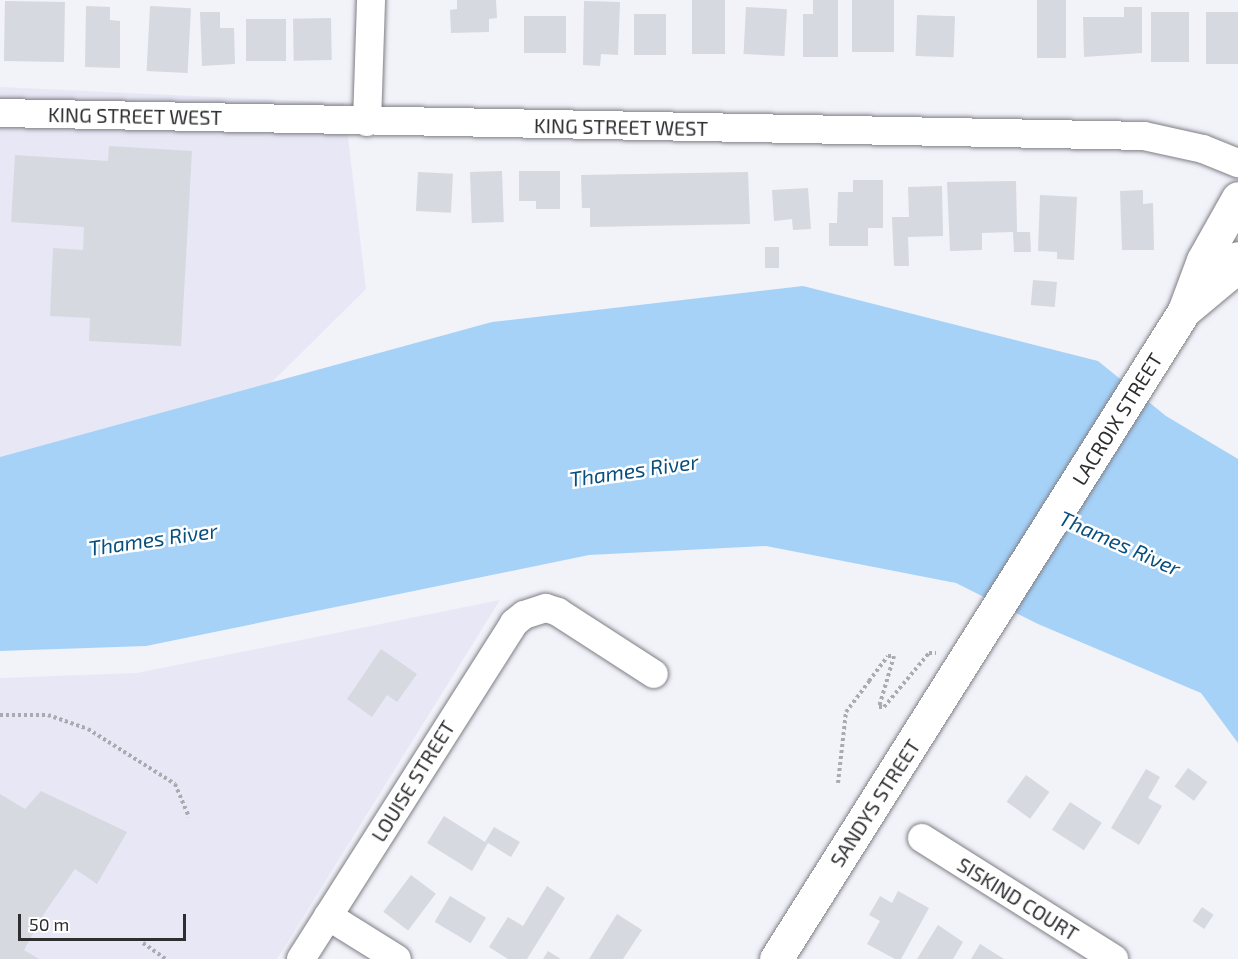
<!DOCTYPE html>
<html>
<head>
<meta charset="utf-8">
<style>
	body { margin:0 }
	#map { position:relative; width:1238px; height:959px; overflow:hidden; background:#f2f2f9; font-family:"Exo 2",sans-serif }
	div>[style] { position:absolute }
	.built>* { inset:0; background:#e8e7f5 }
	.water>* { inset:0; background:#a6d2f8 }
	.building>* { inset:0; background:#d6d9e0; transform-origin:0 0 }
	.path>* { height:4px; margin-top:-2px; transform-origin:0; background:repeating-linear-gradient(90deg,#aaaab0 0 3px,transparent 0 6px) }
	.roads { filter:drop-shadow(0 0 2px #7f7e85) drop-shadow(0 0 2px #7f7e85) }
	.minor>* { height:28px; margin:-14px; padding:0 14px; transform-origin:14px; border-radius:14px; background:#fff }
	.major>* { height:33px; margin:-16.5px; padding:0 16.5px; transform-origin:16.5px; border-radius:16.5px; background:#fff }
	span { translate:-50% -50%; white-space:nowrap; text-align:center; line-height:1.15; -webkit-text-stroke:5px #fff; paint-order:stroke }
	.street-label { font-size:20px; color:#2e2e31 }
	.water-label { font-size:21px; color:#084f7e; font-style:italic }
	.scale { position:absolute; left:18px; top:914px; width:168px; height:27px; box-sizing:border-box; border:3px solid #2e2e31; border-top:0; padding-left:8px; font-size:18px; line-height:21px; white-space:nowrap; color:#2e2e31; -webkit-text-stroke:4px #fff; paint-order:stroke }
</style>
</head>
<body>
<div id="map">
	<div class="built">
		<div style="clip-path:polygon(0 87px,344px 103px,366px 289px,270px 384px,0 457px)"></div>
		<div style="clip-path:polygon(500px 600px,277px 959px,0 959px,0 678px,137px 673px)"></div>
	</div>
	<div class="water">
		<div style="clip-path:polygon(803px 286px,1098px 361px,1166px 416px,1238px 459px,1238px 743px,1201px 693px,1038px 624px,956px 583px,766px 546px,589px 555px,146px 646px,0 651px,0 457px,492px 322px)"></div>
	</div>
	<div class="building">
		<div style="clip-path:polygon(457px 0,496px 0,497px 18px,489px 19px,489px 32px,451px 33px,450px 10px,457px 9px)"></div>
		<div style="left:692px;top:0;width:33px;height:54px"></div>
		<div style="clip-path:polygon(813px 0,838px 0,838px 57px,803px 57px,803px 14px,813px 14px)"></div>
		<div style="left:852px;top:0;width:42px;height:52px"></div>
		<div style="left:1037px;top:0;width:29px;height:58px"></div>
		<div style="left:5px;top:1px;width:60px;height:60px;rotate:1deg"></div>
		<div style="clip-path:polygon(584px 1px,620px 2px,618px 55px,601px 54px,600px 66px,583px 65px)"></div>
		<div style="clip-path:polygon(86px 6px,110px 7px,110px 20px,120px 21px,120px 68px,85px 67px)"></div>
		<div style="left:150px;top:6px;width:41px;height:65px;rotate:3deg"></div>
		<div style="left:746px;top:7px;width:41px;height:47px;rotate:3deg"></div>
		<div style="clip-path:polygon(1124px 7px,1142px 7px,1142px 53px,1084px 57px,1083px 17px,1124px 17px)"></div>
		<div style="clip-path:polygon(200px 12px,220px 12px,220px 28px,234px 28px,235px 64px,202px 66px)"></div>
		<div style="left:1151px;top:12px;width:38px;height:50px"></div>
		<div style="left:1238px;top:12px;width:52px;height:32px;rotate:90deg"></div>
		<div style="left:666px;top:14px;width:41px;height:32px;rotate:90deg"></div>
		<div style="left:917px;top:15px;width:38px;height:41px;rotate:2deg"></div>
		<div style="left:566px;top:16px;width:37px;height:42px;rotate:90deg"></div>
		<div style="left:331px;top:18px;width:42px;height:38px;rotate:89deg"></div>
		<div style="left:246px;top:19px;width:40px;height:42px"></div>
		<div style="clip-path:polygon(109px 146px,192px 151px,181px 346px,89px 341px,90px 318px,50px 316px,53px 248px,83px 250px,84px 227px,11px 222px,15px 155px,108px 161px)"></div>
		<div style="left:502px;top:171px;width:51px;height:32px;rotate:88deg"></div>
		<div style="clip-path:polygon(519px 171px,560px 171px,560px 209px,536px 209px,536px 201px,519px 201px)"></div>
		<div style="left:418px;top:172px;width:35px;height:39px;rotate:3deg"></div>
		<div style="clip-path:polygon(748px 172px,750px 224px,590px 227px,590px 208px,582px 208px,581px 175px)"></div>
		<div style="clip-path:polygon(853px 180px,883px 180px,883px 228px,868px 228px,868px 246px,829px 246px,829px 223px,837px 223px,838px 192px,853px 192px)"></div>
		<div style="clip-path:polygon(1016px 181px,1017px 232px,1030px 232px,1031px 252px,1014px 252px,1013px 232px,982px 233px,982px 250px,950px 251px,947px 182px)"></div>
		<div style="clip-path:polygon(942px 186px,943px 236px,908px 237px,909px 266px,894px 266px,892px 217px,909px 217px,908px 187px)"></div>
		<div style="clip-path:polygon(808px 188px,811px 229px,793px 230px,792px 219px,774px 221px,772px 190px)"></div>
		<div style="clip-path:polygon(1143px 190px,1143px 204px,1153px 203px,1154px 250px,1122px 250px,1120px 191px)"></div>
		<div style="clip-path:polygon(1040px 195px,1077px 197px,1074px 260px,1057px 259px,1057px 252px,1038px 251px)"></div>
		<div style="left:765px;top:247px;width:14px;height:21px"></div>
		<div style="left:1033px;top:280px;width:24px;height:25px;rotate:5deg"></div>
		<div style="clip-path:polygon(381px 649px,417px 674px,397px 702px,387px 695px,372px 717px,347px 699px)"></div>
		<div style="left:1188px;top:768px;width:24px;height:23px;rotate:36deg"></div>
		<div style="clip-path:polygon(1146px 769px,1160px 777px,1148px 798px,1162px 806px,1139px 845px,1111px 828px)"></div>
		<div style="left:1026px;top:775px;width:29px;height:33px;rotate:36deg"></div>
		<div style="clip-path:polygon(41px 791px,127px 832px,97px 884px,75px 869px,45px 912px,24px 950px,39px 959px,0 959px,0 794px,25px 809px)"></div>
		<div style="left:1070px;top:802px;width:38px;height:33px;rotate:33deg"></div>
		<div style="clip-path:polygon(444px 816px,485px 842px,494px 827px,520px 842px,511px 857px,488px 843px,472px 871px,427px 843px)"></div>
		<div style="left:411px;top:875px;width:31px;height:46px;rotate:37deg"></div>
		<div style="clip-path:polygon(547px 886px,565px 898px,527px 959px,508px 959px,489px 947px,508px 917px,523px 926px)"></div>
		<div style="clip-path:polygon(898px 891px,929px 908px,901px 959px,895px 959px,867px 944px,880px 921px,869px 915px,880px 896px,892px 903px)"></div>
		<div style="left:450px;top:896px;width:42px;height:30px;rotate:31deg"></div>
		<div style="left:1202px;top:907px;width:14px;height:17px;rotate:34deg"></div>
		<div style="clip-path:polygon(617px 914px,642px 930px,623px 959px,589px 959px)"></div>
		<div style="clip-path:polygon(938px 925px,963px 942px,953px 959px,917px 959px)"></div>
		<div style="clip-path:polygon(980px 944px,1004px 959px,971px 959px)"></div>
		<div style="clip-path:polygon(548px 951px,561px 959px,543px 959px)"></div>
	</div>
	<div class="path">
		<div style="left:0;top:715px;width:48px"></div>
		<div style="left:48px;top:715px;width:42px;rotate:19.3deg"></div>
		<div style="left:88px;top:729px;width:103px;rotate:32.3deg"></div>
		<div style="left:175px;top:784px;width:36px;rotate:67deg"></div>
		<div style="left:838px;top:783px;width:71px;rotate:-83.6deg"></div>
		<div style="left:846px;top:712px;width:39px;rotate:-53deg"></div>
		<div style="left:869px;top:681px;width:31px;rotate:-53deg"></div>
		<div style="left:888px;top:656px;width:6px"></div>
		<div style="left:894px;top:656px;width:53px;rotate:106.4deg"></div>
		<div style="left:879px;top:707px;width:5px"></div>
		<div style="left:884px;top:707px;width:70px;rotate:-50.2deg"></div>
		<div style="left:929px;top:653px;width:7px"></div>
		<div style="left:143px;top:943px;width:28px;rotate:35deg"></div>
	</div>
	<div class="roads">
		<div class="minor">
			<div style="left:0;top:113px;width:1144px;rotate:1.15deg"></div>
			<div style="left:1144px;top:136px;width:60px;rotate:12.4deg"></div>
			<div style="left:1203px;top:149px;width:38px;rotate:22deg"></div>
			<div style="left:367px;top:122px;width:122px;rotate:-88.1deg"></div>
			<div style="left:922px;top:838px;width:227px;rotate:32.2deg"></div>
			<div style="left:328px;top:916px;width:81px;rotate:31.9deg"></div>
			<div style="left:301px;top:959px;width:398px;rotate:-57.6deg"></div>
			<div style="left:514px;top:623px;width:13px;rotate:-39deg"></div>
			<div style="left:524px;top:615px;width:23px;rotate:-18deg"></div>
			<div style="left:546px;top:608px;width:13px;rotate:18deg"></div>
			<div style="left:558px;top:612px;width:114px;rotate:32.9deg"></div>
		</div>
		<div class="major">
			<div style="left:1185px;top:310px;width:55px;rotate:-39.8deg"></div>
			<div style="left:1227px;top:275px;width:20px;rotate:-57deg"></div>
			<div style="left:776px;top:959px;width:766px;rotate:-57.8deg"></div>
			<div style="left:1184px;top:311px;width:54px;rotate:-69.6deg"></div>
			<div style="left:1203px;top:260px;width:71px;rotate:-60.6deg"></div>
		</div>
	</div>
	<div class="street-label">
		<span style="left:135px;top:116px;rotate:1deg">KING STREET WEST</span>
		<span style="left:621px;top:127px;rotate:1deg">KING STREET WEST</span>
		<span style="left:1117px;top:419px;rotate:-58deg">LACROIX STREET</span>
		<span style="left:413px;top:781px;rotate:-58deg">LOUISE STREET</span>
		<span style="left:875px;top:803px;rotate:-57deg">SANDYS STREET</span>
		<span style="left:1018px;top:899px;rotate:32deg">SISKIND COURT</span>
	</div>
	<div class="water-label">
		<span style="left:634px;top:470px;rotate:-8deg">Thames River</span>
		<span style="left:153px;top:539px;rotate:-8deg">Thames River</span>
		<span style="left:1120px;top:543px;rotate:24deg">Thames River</span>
	</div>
	<div class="scale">50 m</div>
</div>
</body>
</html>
